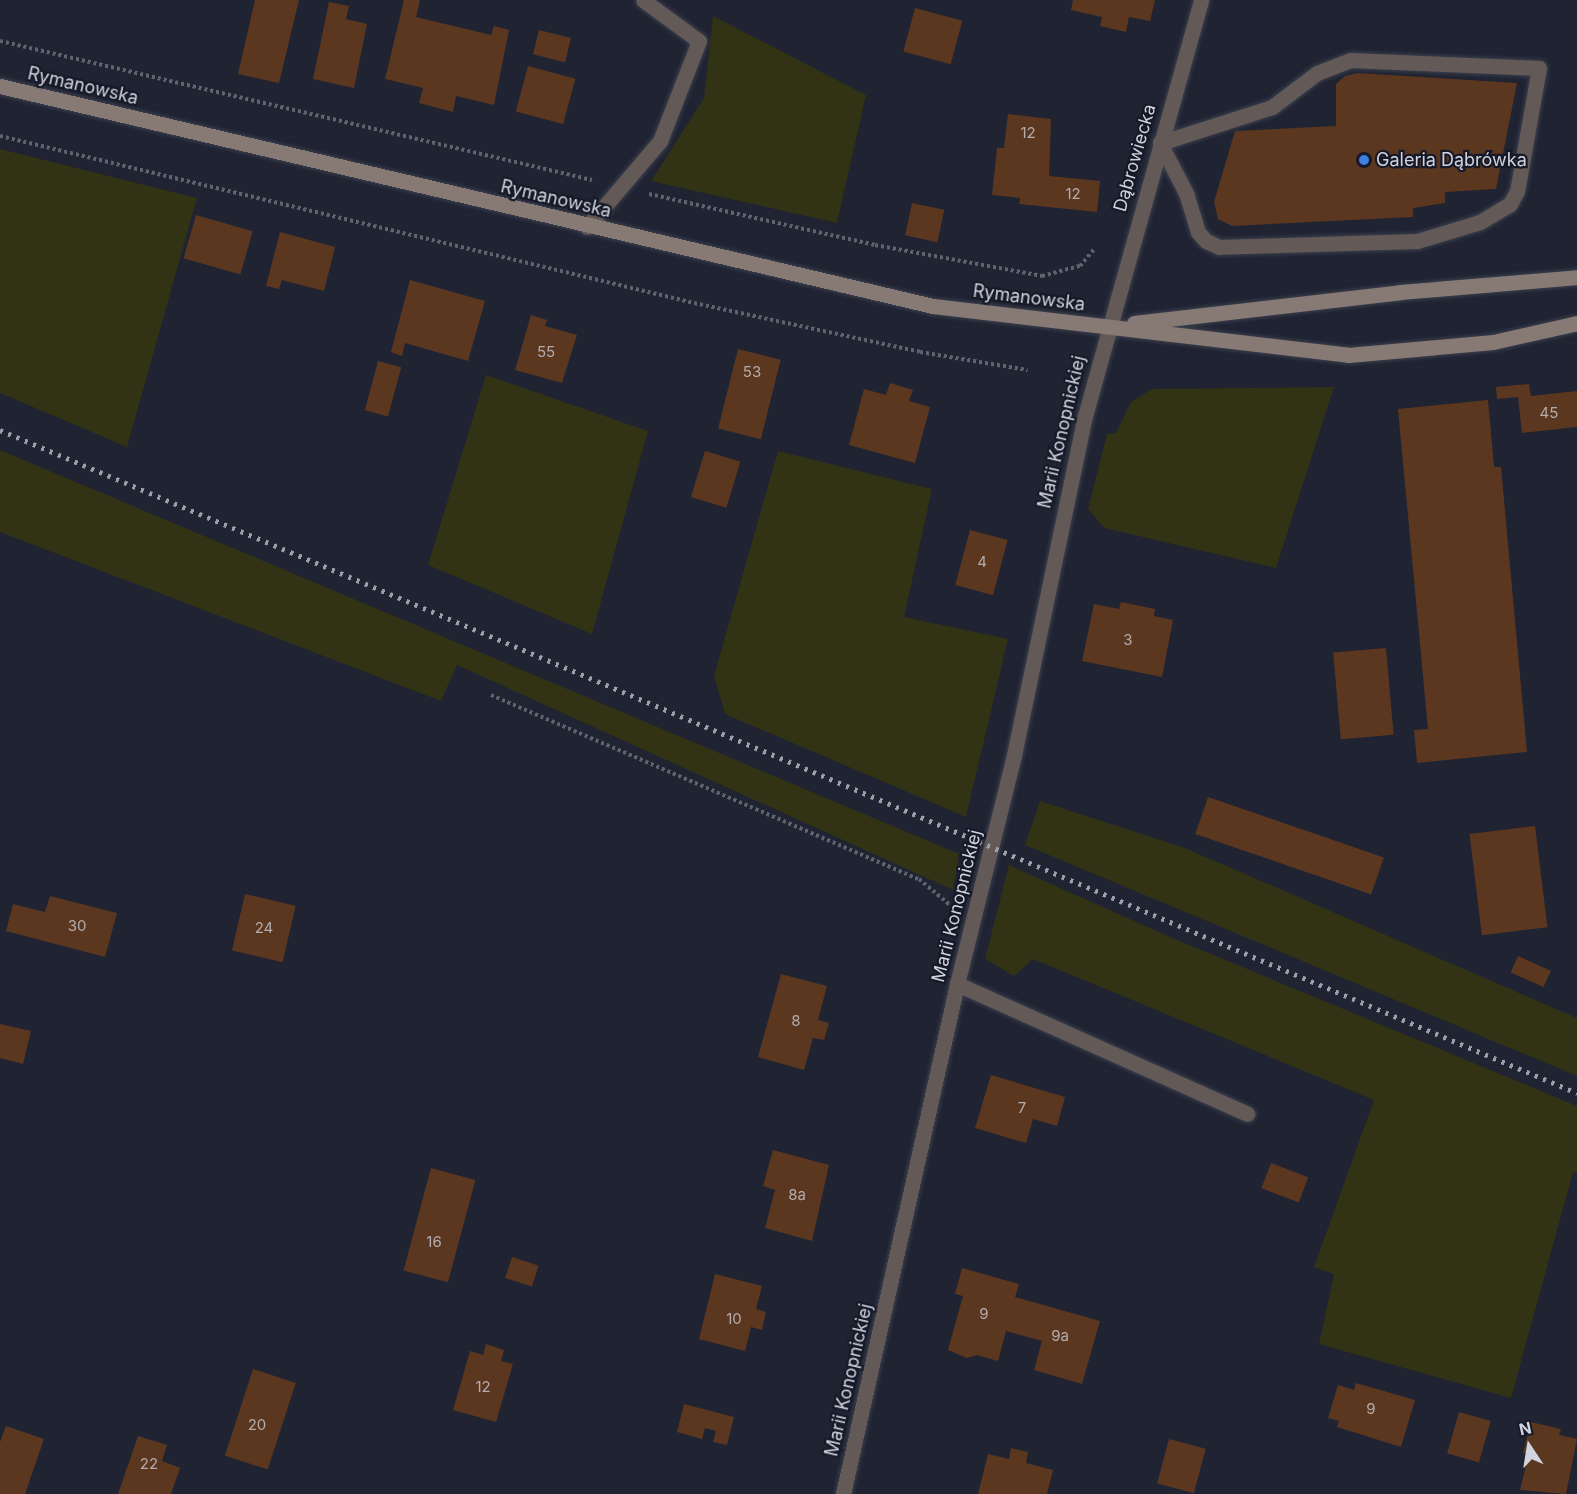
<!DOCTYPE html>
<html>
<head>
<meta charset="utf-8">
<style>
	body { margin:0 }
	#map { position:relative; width:1577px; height:1494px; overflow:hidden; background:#1f2332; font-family:Inter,sans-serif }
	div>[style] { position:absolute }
	.green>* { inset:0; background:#313314 }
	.building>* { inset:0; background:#5c3720; transform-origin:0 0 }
	.path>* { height:4px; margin-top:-2px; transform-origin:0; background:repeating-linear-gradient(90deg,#5f6370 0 3px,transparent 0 6px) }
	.roads { filter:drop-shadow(0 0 2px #3b3f4d) drop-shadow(0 0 2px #3b3f4d) }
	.lane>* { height:15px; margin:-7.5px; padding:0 7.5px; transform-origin:7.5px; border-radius:7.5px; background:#635a57 }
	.street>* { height:15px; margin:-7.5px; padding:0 7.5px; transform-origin:7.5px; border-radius:7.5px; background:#635a57 }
	.secondary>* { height:15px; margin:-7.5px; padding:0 7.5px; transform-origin:7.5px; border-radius:7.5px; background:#877973 }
	.rail>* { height:4.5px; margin-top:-2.25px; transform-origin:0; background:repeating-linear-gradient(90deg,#9c9fab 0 3px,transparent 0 9px) }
	.dots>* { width:16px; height:16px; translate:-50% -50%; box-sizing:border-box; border:3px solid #161928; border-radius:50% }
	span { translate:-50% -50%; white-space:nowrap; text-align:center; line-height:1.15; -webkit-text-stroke:4.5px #161928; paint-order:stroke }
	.number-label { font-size:15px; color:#b3acae }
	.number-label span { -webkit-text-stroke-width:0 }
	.street-label { font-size:18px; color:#d0d3dd }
	.poi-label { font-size:18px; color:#d0d3dd }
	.left { translate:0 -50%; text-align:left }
	.north { position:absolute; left:1499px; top:1416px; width:60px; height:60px; -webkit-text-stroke:4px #161928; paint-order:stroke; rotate:348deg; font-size:16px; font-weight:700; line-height:24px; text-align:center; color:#d0d3dd }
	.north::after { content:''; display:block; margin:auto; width:21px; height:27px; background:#d0d3dd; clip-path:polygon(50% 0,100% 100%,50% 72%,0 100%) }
</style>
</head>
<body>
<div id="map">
	<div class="green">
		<div style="clip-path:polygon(713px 16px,866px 95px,837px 223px,651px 181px,704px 98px)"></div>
		<div style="clip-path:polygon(0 149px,197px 198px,127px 447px,0 393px)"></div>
		<div style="clip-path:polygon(486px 375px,648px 431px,592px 634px,428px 565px)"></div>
		<div style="clip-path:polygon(1334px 387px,1276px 568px,1104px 528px,1088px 509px,1107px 434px,1116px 433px,1131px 402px,1152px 389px)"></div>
		<div style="clip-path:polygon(0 450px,959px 854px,953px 890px,457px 665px,441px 701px,0 532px)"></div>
		<div style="clip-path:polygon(778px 451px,932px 489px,904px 617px,1008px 639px,966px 817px,725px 714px,714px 676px)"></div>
		<div style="clip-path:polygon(1040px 801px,1185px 848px,1577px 1018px,1577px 1076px,1025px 845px)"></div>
		<div style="clip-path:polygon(1009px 865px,1170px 937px,1577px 1106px,1577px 1173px,1573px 1172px,1511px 1398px,1319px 1344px,1334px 1274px,1314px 1267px,1374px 1100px,1033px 959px,1014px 976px,985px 959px)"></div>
	</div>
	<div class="building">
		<div style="clip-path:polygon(255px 0,299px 0,279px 83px,238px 74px)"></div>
		<div style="clip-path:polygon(404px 0,420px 0,416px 17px,491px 35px,494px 26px,509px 30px,494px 105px,456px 96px,453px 112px,419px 103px,423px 88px,385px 79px)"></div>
		<div style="clip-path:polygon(1073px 0,1155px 0,1150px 21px,1129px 17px,1126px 32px,1100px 26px,1102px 17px,1071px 10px)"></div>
		<div style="clip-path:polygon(329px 2px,349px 6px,346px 19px,367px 24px,354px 88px,313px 79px)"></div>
		<div style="left:915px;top:8px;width:49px;height:45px;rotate:15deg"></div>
		<div style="left:539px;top:30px;width:33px;height:25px;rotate:14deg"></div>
		<div style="left:528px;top:66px;width:49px;height:47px;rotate:15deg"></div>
		<div style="clip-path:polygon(1358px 73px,1517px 83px,1496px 189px,1445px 192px,1445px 203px,1413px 208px,1413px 217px,1232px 226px,1218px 219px,1214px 202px,1235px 131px,1336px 126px,1336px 84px,1345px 76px)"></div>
		<div style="clip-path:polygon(1008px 114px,1051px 119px,1049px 176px,1100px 181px,1097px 212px,1019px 204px,1020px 198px,992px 195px,997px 148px,1004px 148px)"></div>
		<div style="left:912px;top:203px;width:33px;height:33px;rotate:12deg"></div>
		<div style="left:196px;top:215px;width:59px;height:45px;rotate:16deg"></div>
		<div style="clip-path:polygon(280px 232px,335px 247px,324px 291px,282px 280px,279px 289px,266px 286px)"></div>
		<div style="clip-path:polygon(410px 280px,485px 301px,468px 361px,405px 343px,402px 356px,391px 352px)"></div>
		<div style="clip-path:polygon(531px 315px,547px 320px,545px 326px,577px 335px,562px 383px,515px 370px)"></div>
		<div style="left:738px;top:349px;width:44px;height:82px;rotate:14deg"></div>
		<div style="left:378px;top:361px;width:24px;height:51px;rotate:15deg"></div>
		<div style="clip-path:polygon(890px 383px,913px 390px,909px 401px,930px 407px,915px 463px,849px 445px,864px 389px,886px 395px)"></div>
		<div style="clip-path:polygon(1529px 384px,1531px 396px,1577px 391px,1577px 427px,1522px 433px,1518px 397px,1497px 399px,1496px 387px)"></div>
		<div style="clip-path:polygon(1488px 400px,1494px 467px,1501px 467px,1527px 752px,1417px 763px,1414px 730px,1428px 729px,1398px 409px)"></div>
		<div style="left:705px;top:451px;width:37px;height:48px;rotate:17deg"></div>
		<div style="left:970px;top:530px;width:39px;height:57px;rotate:15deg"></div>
		<div style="clip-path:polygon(1121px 602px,1155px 609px,1154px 616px,1173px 620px,1162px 677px,1082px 661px,1094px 604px,1119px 609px)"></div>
		<div style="left:1386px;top:648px;width:87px;height:53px;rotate:85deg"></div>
		<div style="left:1208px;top:797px;width:186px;height:39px;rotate:19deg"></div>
		<div style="left:1535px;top:826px;width:102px;height:66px;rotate:83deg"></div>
		<div style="left:245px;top:894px;width:52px;height:58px;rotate:13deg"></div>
		<div style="clip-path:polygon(50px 896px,117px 913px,105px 957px,6px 931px,13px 904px,45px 912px)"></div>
		<div style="left:1518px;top:956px;width:36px;height:18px;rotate:24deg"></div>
		<div style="clip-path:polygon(781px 974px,827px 986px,818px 1020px,829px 1023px,824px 1040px,813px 1038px,804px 1070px,758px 1057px)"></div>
		<div style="clip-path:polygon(0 1024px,31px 1031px,23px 1064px,0 1058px)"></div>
		<div style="clip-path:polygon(991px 1075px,1065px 1097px,1057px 1126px,1033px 1119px,1026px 1143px,975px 1128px)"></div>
		<div style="clip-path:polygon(773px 1150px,829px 1165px,812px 1241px,765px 1228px,775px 1190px,763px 1186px)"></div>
		<div style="left:1271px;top:1163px;width:40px;height:27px;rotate:21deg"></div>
		<div style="left:431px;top:1168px;width:46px;height:106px;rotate:15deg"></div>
		<div style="left:512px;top:1257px;width:28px;height:22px;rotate:18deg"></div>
		<div style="clip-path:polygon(962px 1268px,1019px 1284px,1015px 1297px,1100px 1321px,1082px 1384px,1034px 1370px,1042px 1341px,1006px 1331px,998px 1361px,977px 1355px,967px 1358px,948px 1350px,963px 1296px,955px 1294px)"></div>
		<div style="clip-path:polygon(715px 1274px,762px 1286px,756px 1309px,766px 1312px,762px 1330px,751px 1327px,745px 1351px,699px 1339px)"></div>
		<div style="clip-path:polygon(486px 1344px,504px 1350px,501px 1361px,513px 1364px,496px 1422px,453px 1410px,470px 1351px,483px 1355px)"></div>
		<div style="left:253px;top:1369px;width:45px;height:91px;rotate:18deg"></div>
		<div style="clip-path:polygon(1356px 1383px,1415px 1400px,1401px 1447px,1337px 1427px,1339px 1421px,1328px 1418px,1338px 1385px,1354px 1390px)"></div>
		<div style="clip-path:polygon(684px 1404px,734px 1417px,727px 1445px,713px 1442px,716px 1431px,705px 1428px,702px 1439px,677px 1432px)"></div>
		<div style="left:1459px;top:1412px;width:33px;height:43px;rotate:16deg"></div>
		<div style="clip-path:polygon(1531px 1422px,1561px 1429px,1559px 1435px,1577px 1439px,1566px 1494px,1520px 1490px,1529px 1454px,1523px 1453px)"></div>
		<div style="clip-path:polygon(6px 1426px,44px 1439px,25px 1494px,0 1494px,0 1442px)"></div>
		<div style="clip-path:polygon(138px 1436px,167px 1445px,162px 1461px,180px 1468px,171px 1494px,118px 1494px)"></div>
		<div style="left:1169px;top:1439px;width:38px;height:46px;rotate:15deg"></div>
		<div style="clip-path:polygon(1011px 1448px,1028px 1452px,1026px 1463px,1053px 1470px,1047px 1494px,978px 1494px,988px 1454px,1009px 1459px)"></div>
	</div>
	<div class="path">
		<div style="left:0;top:41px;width:608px;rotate:13.21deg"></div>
		<div style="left:0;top:136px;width:714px;rotate:13.53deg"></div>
		<div style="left:694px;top:303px;width:231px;rotate:12.2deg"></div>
		<div style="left:920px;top:352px;width:109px;rotate:9.5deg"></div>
		<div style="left:649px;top:194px;width:232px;rotate:12.7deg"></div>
		<div style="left:875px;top:245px;width:170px;rotate:10.5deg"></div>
		<div style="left:1042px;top:276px;width:39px;rotate:-15deg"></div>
		<div style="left:1080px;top:266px;width:23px;rotate:-50deg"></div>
		<div style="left:491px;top:695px;width:466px;rotate:23.3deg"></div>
		<div style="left:919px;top:879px;width:40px;rotate:40deg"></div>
	</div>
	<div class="roads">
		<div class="lane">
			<div style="left:1351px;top:60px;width:188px;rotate:2.4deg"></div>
			<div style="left:1539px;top:68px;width:125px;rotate:100.1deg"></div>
			<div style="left:1517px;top:191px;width:15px;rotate:118deg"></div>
			<div style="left:1510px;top:204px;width:35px;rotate:149deg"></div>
			<div style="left:1480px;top:222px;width:66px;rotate:163.2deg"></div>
			<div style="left:1417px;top:241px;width:198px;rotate:178.3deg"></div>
			<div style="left:1219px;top:247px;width:14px;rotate:-155deg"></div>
			<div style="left:1206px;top:241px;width:12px;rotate:-132deg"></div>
			<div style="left:1198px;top:232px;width:39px;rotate:-107deg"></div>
			<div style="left:1187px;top:195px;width:59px;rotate:-117.4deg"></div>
			<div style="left:1160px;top:143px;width:118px;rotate:-17.8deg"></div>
			<div style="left:1272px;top:107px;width:56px;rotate:-37.1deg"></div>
			<div style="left:1317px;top:73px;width:36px;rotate:-21deg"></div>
			<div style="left:957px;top:984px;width:318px;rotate:24.1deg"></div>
		</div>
		<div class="street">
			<div style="left:587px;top:227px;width:113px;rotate:-49.7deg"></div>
			<div style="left:660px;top:141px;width:107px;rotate:-68.7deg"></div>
			<div style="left:699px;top:41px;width:69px;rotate:-143.8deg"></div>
			<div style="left:843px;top:1494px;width:523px;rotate:-77.4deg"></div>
			<div style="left:957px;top:984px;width:236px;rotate:-76deg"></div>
			<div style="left:1014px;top:755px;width:346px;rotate:-78.2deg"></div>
			<div style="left:1085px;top:416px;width:432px;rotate:-74.4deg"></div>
		</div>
		<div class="secondary">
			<div style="left:0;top:86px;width:959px;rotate:13.27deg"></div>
			<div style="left:933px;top:306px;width:418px;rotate:6.7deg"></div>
			<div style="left:1348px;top:355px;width:146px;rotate:-5.1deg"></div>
			<div style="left:1493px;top:342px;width:86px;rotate:-12.7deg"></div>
			<div style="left:1134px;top:323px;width:268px;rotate:-6.6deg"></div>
			<div style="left:1400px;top:292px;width:178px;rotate:-4.8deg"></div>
		</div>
	</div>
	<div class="rail">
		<div style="left:0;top:430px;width:1711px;rotate:22.8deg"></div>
	</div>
	<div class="dots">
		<div style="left:1364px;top:160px;background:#3f7fe0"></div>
	</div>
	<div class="number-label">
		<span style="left:1028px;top:133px">12</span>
		<span style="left:1073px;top:194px">12</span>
		<span style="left:546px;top:352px">55</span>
		<span style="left:752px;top:372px">53</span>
		<span style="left:1549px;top:413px">45</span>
		<span style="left:982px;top:562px">4</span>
		<span style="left:1128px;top:640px">3</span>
		<span style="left:77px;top:926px">30</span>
		<span style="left:264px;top:928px">24</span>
		<span style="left:796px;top:1021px">8</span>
		<span style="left:1022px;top:1108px">7</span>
		<span style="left:797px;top:1195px">8a</span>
		<span style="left:434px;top:1242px">16</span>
		<span style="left:984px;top:1314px">9</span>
		<span style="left:734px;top:1319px">10</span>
		<span style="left:1060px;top:1336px">9a</span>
		<span style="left:483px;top:1387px">12</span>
		<span style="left:1371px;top:1409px">9</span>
		<span style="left:257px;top:1425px">20</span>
		<span style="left:149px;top:1464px">22</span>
	</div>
	<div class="street-label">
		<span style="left:83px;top:86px;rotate:13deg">Rymanowska</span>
		<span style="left:1135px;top:158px;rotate:-74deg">Dąbrowiecka</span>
		<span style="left:556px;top:199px;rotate:13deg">Rymanowska</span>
		<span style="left:1029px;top:298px;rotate:7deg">Rymanowska</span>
		<span style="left:1062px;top:432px;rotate:-77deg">Marii Konopnickiej</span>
		<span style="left:957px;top:906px;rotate:-76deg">Marii Konopnickiej</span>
		<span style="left:849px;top:1380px;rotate:-77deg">Marii Konopnickiej</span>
	</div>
	<div class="poi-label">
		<span class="left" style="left:1376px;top:160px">Galeria Dąbrówka</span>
	</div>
	<div class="north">N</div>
</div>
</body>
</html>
